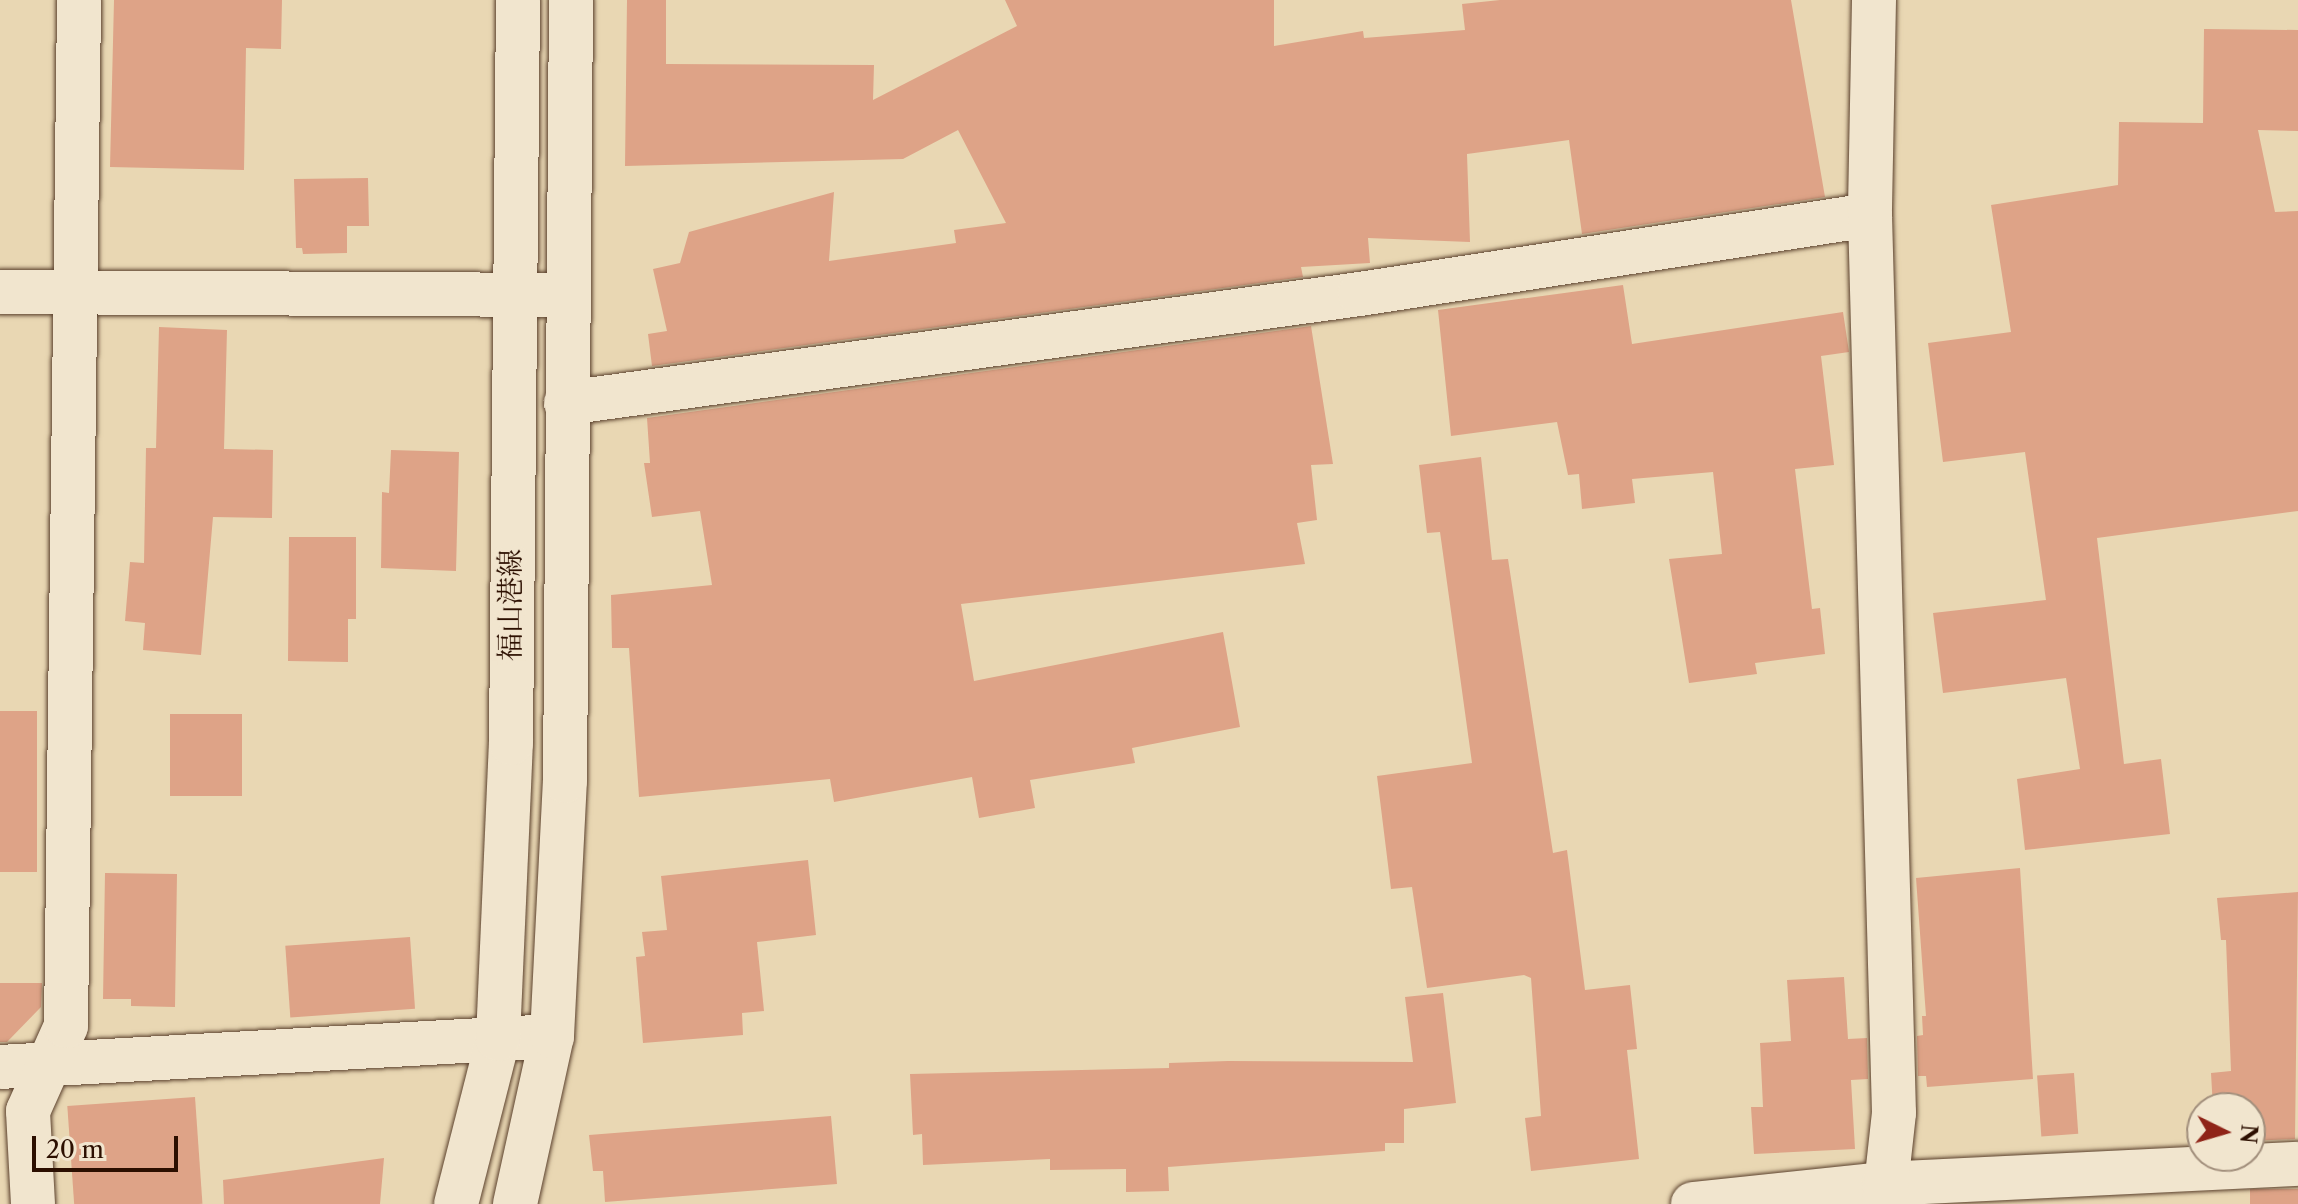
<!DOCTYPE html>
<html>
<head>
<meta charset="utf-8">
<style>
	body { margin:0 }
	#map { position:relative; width:2298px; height:1204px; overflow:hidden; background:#e9d7b3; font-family:"Libre Caslon Text","Noto Serif JP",serif }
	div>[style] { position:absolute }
	.building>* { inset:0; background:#dea387; transform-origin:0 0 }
	.roads { filter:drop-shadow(0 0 2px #5b412d) drop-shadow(0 0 2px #5b412d) }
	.minor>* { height:44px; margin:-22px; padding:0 22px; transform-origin:22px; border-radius:22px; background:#f1e5ce }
	.tertiary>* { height:44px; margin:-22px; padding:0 22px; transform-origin:22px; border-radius:22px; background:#f1e5ce }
	.secondary>* { height:44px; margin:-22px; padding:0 22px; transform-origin:22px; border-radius:22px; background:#f1e5ce }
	span { translate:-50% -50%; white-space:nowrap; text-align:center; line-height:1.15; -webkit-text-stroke:8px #f1e5ce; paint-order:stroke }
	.street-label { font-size:28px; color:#2c0f00 }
	.north { position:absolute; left:2186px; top:1092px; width:80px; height:80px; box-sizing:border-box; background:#f1e5ce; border:2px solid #a28f7c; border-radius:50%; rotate:95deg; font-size:22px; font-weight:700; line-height:32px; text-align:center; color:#2c0f00 }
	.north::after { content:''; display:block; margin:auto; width:28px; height:36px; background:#8f2418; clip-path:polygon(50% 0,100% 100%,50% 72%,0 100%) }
	.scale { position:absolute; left:32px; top:1136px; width:146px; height:36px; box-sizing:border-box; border:4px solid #2c0f00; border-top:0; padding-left:10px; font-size:24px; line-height:28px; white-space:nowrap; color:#2c0f00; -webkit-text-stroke:6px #f1e5ce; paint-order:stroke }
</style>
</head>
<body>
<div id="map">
	<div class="building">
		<div style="clip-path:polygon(114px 0,282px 0,281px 49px,246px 48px,244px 170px,110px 167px)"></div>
		<div style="clip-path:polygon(627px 0,666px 0,666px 64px,874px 65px,873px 100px,1017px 26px,1005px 0,1274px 0,1274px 46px,1363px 31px,1364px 38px,1465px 30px,1462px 4px,1500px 0,1791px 0,1825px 197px,1582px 234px,1569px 140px,1467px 154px,1470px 242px,1368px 238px,1370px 263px,1301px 267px,1303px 277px,652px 366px,648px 334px,667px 331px,653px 269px,680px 263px,689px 232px,834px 192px,829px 261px,956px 243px,954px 230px,1006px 223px,958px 130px,903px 159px,625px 166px)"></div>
		<div style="clip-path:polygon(2204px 29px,2298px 30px,2298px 131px,2258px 130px,2275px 212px,2298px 211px,2298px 511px,2097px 538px,2124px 764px,2161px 759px,2170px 834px,2025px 850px,2017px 779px,2080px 769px,2066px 678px,1943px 693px,1933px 613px,2046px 600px,2025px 452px,1943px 462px,1928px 343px,2011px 332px,1991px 205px,2118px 185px,2119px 122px,2203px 123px)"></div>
		<div style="clip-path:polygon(368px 178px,369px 226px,347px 226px,347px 253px,303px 254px,302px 248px,296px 248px,294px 179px)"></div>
		<div style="clip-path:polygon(1623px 285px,1632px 344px,1843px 312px,1849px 352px,1821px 356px,1834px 465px,1795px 469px,1812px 609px,1820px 608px,1825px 654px,1755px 663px,1757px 674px,1689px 683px,1669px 559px,1722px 554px,1713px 472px,1632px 479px,1635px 503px,1582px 509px,1579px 474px,1568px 475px,1557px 422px,1451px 436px,1438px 310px)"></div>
		<div style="clip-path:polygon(1311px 326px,1333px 464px,1311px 465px,1317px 520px,1297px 523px,1305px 564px,961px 604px,974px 681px,1223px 632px,1240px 727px,1132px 748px,1135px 763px,1030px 780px,1035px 808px,979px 818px,972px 777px,834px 802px,830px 779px,639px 797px,629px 648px,612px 648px,611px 595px,712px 585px,700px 511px,652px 517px,644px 463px,650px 463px,647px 418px)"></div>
		<div style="clip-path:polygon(159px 327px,227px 330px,224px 449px,273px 450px,272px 518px,213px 517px,201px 655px,143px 650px,145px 623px,125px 621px,130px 562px,144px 563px,146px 448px,156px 448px)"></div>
		<div style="clip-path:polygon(391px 450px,459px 452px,456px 571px,381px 568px,382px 492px,389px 493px)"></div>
		<div style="clip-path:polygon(1481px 457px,1492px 560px,1508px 559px,1553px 853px,1567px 850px,1585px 990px,1630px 985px,1637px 1049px,1627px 1050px,1639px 1159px,1531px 1171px,1525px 1118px,1541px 1116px,1531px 978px,1524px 975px,1427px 988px,1412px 887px,1391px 889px,1377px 776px,1472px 763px,1440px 532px,1427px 533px,1419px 465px)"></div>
		<div style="clip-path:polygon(289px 537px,356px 537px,356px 619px,348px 619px,348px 662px,288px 661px)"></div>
		<div style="left:0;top:711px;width:37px;height:161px"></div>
		<div style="left:170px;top:714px;width:72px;height:82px"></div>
		<div style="clip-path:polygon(808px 860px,816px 935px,757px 942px,764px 1011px,742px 1013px,743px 1035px,643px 1043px,636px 957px,645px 956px,642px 932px,667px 930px,661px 876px)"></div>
		<div style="clip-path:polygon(2020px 868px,2033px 1079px,1927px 1087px,1926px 1076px,1918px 1076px,1917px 1036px,1923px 1035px,1922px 1016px,1926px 1016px,1916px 878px)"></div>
		<div style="clip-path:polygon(105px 873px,177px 874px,175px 1007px,131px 1006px,131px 999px,103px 999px)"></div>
		<div style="clip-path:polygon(2298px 892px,2295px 1139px,2250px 1141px,2250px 1108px,2213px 1108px,2211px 1073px,2231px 1071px,2226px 940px,2221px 940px,2217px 898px)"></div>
		<div style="left:410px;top:937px;width:72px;height:125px;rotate:86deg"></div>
		<div style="clip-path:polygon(1844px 977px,1848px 1039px,1867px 1038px,1868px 1079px,1851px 1080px,1855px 1149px,1754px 1154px,1751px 1107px,1763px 1107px,1760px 1043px,1791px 1041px,1787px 980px)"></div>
		<div style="clip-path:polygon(0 983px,42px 983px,41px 1007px,7px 1042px,0 1042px)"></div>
		<div style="clip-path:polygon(1443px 993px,1456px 1103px,1404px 1109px,1404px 1143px,1385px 1143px,1385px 1151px,1168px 1167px,1169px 1191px,1126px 1192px,1126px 1169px,1050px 1170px,1050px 1159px,923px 1165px,922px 1134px,913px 1135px,910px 1074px,1169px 1068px,1169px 1063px,1228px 1061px,1413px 1062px,1405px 997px)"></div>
		<div style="left:2074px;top:1073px;width:61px;height:37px;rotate:86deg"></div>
		<div style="left:195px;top:1097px;width:107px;height:128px;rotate:86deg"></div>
		<div style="clip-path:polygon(831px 1116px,837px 1184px,605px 1202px,603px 1171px,593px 1171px,589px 1135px)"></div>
		<div style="clip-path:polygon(384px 1158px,380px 1204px,224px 1204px,223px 1180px)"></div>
		<div style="left:2298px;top:1189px;width:15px;height:48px;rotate:90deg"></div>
	</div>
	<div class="roads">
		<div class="minor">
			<div style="left:0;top:292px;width:566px;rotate:0.3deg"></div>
			<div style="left:566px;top:403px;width:801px;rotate:-7.82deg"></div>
			<div style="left:1360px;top:294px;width:516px;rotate:-8.81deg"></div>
			<div style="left:0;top:1067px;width:553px;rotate:-3.21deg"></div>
			<div style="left:33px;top:1204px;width:93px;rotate:-93.1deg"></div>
			<div style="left:28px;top:1111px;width:93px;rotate:-65.9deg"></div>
			<div style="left:66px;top:1026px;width:1026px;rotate:-89.27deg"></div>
			<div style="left:1693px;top:1204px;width:192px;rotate:-6deg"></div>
			<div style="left:1884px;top:1184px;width:414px;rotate:-2.8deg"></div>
		</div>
		<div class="tertiary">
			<div style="left:1874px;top:0;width:215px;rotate:91.1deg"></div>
			<div style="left:1870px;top:215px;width:898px;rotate:88.47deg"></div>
			<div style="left:1894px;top:1113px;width:92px;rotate:96.3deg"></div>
		</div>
		<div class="secondary">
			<div style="left:456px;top:1204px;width:170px;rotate:-75.7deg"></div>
			<div style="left:498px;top:1039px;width:296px;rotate:-87.5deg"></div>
			<div style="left:511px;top:743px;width:743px;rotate:-89.46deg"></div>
			<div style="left:515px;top:1204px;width:172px;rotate:-77.6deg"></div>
			<div style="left:552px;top:1036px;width:255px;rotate:-87.1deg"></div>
			<div style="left:565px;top:781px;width:781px;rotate:-89.56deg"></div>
		</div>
	</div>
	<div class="street-label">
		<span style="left:510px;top:605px;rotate:-90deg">福山港線</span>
	</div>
	<div class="north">N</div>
	<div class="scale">20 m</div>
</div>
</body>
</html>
